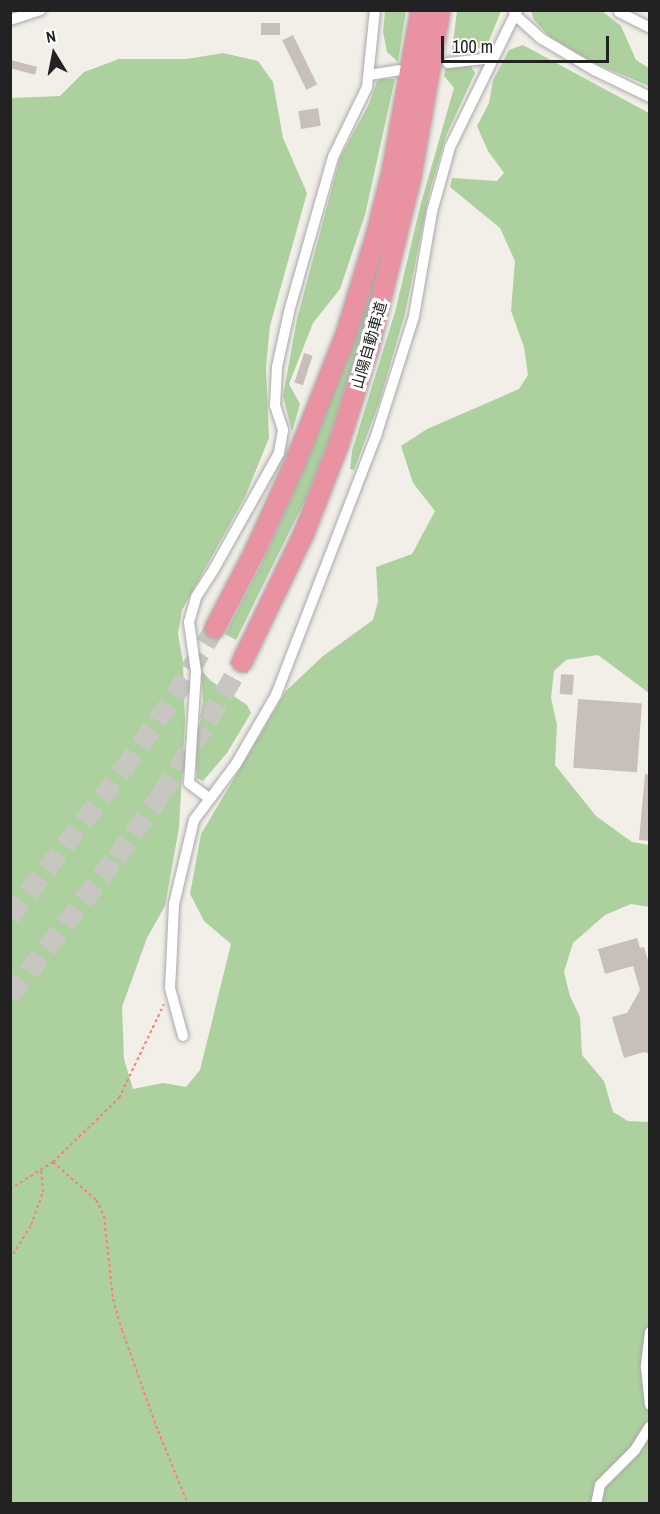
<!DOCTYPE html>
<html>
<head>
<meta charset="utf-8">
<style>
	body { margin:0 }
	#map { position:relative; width:660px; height:1514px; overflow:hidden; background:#f2efe9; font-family:"Archivo Narrow","Noto Sans JP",sans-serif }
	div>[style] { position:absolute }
	.forest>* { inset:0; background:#add19e }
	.building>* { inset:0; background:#c7bfb8; transform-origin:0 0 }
	.motorway-tunnel>* { height:20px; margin-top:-10px; transform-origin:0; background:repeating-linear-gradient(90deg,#c8c6c1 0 20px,transparent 0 30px) }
	.path>* { height:2px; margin-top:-1px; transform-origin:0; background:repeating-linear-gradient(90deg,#fa8072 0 3px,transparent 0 6px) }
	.roads { filter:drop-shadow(0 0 2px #a9a9a9) drop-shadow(0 0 2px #a9a9a9) }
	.minor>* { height:10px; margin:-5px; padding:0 5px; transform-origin:5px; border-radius:5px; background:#fff }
	.motorway>* { height:20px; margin:-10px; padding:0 10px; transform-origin:10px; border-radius:10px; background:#e892a2 }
	span { translate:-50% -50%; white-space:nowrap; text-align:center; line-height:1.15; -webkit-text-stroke:6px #fff; paint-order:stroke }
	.street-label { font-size:15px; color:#222 }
	.frame { position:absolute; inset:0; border:12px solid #222; pointer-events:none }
	.north { position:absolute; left:24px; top:24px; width:60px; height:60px; -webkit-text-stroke:4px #fff; paint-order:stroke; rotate:350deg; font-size:16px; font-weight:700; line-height:24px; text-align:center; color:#222 }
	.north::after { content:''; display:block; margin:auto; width:21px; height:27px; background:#222; clip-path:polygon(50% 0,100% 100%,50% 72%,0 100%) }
	.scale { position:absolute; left:441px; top:36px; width:168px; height:27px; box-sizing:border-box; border:3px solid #222; border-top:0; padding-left:8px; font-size:18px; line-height:21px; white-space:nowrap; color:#222; -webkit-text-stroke:4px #fff; paint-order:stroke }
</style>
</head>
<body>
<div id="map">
	<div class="forest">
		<div style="clip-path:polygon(385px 11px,406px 11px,398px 62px,387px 52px,383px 32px)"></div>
		<div style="clip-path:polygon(457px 11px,501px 11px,486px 48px,452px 50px)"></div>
		<div style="clip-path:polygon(531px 11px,602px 11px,621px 26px,636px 60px,649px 68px,649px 86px,594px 63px,550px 37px,534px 20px)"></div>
		<div style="clip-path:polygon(523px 45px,649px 113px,649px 693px,598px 655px,566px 660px,554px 671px,551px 698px,557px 725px,555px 765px,596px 816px,632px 842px,649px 845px,649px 907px,631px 904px,605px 915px,573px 943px,564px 972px,570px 996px,580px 1017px,582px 1055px,604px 1081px,613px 1112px,628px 1121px,649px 1122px,649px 1503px,11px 1504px,11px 98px,60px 96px,84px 72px,119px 59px,187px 59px,223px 53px,258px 61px,273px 82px,283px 138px,307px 193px,270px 326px,266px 367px,269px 438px,245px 497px,182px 610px,178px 634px,183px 662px,185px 722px,179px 828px,165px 906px,147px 938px,122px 1007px,124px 1059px,133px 1089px,163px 1083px,186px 1087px,200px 1070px,231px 944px,204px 921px,190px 894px,201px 834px,286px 691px,323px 656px,373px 620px,378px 601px,376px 567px,412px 554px,435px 511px,413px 483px,401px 446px,427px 429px,519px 389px,528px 375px,524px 347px,511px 311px,515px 261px,500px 228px,450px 187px,452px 178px,497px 181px,504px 173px,488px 151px,477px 126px,489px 103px,493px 80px,509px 50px)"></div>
		<div style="clip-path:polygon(470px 65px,475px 73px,446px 136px,430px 190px,405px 314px,379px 403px,354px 470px,350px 469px,352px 451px,395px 312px,421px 203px,454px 88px,444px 76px,446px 67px)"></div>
		<div style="clip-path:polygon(382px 79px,395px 79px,365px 215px,340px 289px,313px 323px,289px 384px,300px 404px,292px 432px,283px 396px,297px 319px,340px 158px,369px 104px,377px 81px)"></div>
		<div style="clip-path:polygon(391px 207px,394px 207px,364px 328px,329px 439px,306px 498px,236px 640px,225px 634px,262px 563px,312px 448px,338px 380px)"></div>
		<div style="clip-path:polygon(201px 670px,211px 681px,247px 705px,251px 713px,227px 753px,203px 781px,197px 778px,196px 755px,203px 700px)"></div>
	</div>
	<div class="building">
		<div style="left:261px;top:23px;width:19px;height:12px"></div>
		<div style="left:293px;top:35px;width:55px;height:12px;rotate:64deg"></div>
		<div style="left:11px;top:60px;width:27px;height:8px;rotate:15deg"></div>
		<div style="left:318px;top:108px;width:18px;height:20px;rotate:81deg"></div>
		<div style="left:304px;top:353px;width:9px;height:31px;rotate:18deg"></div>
		<div style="left:561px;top:674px;width:13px;height:20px;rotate:4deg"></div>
		<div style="left:578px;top:699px;width:64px;height:69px;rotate:4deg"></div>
		<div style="clip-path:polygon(645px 774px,650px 775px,650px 841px,639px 840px)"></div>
		<div style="clip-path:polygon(637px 938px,640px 948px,644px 947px,650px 967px,650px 1054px,644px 1052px,624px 1058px,612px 1017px,627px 1013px,640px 990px,633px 966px,605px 974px,598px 949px)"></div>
	</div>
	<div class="motorway-tunnel">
		<div style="left:10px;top:917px;width:185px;rotate:-52.5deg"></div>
		<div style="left:123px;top:770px;width:90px;rotate:-54.9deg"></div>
		<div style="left:175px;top:696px;width:79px;rotate:-59.5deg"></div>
		<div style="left:10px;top:996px;width:174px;rotate:-52.5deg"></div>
		<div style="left:116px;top:858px;width:77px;rotate:-54.5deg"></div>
		<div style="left:161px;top:795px;width:88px;rotate:-57.6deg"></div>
		<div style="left:208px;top:721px;width:68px;rotate:-60deg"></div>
	</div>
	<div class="path">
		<div style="left:53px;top:1162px;width:57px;rotate:41.5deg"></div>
		<div style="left:96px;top:1200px;width:18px;rotate:63deg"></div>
		<div style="left:104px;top:1216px;width:83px;rotate:83.8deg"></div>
		<div style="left:113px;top:1299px;width:32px;rotate:74deg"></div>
		<div style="left:122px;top:1330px;width:107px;rotate:70.4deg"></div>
		<div style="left:158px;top:1431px;width:79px;rotate:67.7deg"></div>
		<div style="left:10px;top:1189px;width:51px;rotate:-32.1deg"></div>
		<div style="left:53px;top:1162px;width:92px;rotate:-44.1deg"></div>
		<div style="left:119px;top:1098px;width:104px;rotate:-64.4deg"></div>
		<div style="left:10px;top:1259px;width:40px;rotate:-58deg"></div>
		<div style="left:31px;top:1225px;width:35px;rotate:-70deg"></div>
		<div style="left:43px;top:1192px;width:23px;rotate:-95deg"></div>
	</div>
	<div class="roads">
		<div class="minor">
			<div style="left:514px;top:11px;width:4px;rotate:76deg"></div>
			<div style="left:515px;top:15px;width:36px;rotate:42deg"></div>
			<div style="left:542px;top:39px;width:61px;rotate:30.8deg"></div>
			<div style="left:594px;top:70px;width:62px;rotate:25.7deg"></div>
			<div style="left:619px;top:12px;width:35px;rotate:27deg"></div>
			<div style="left:10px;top:20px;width:32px;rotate:-18deg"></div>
			<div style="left:448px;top:63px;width:45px;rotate:-6.3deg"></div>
			<div style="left:369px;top:75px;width:30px;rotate:-9deg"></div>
			<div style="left:210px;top:799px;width:26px;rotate:-143deg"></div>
			<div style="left:189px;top:783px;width:111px;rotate:-86.4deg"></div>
			<div style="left:196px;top:672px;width:50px;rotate:-98deg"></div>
			<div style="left:189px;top:622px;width:26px;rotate:-74deg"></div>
			<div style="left:196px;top:597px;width:33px;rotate:-57deg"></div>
			<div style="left:214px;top:569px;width:133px;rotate:-60.7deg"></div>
			<div style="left:279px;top:453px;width:23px;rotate:-80deg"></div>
			<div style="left:283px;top:430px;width:25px;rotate:-108deg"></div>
			<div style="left:275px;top:406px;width:39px;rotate:-87deg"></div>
			<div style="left:277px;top:367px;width:60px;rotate:-77.6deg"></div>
			<div style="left:290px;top:308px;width:157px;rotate:-74.1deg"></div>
			<div style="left:333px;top:157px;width:78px;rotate:-64.1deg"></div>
			<div style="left:367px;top:87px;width:77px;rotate:-84.1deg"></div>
			<div style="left:183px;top:1036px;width:50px;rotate:-105.2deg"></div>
			<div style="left:170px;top:988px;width:18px;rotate:-87deg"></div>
			<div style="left:171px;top:970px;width:66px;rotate:-87.4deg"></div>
			<div style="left:174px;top:904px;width:86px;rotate:-76.6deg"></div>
			<div style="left:194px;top:820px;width:70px;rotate:-53.1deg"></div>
			<div style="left:236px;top:764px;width:80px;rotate:-59.9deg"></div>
			<div style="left:276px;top:695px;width:278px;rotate:-68.9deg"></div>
			<div style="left:376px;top:436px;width:126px;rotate:-72.4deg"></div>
			<div style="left:414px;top:316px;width:106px;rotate:-80.2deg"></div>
			<div style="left:432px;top:212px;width:67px;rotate:-74.5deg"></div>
			<div style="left:450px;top:147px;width:153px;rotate:-63.9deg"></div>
			<div style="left:650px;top:1332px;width:35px;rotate:97deg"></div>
			<div style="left:646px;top:1367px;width:38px;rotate:84deg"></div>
			<div style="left:596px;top:1504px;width:19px;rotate:-78deg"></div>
			<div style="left:600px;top:1485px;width:49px;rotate:-45deg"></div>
			<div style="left:635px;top:1450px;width:28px;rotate:-58deg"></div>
		</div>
		<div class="motorway">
			<div style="left:215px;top:628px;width:87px;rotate:-62.5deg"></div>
			<div style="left:255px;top:551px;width:97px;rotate:-65.6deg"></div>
			<div style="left:295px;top:463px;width:139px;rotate:-68.4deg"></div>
			<div style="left:346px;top:334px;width:102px;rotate:-73deg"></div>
			<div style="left:376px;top:236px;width:66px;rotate:-76deg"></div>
			<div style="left:392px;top:172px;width:165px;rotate:-79.9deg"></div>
			<div style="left:242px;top:662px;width:143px;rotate:-64.3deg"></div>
			<div style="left:304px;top:533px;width:97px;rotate:-68.7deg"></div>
			<div style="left:339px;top:443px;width:100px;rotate:-72.5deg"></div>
			<div style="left:369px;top:348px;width:176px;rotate:-76.2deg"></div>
			<div style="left:411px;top:177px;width:169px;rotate:-80.1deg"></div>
		</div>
	</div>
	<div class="street-label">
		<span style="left:369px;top:345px;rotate:-74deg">山陽自動車道</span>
	</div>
	<div class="frame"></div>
	<div class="north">N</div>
	<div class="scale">100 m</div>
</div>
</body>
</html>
